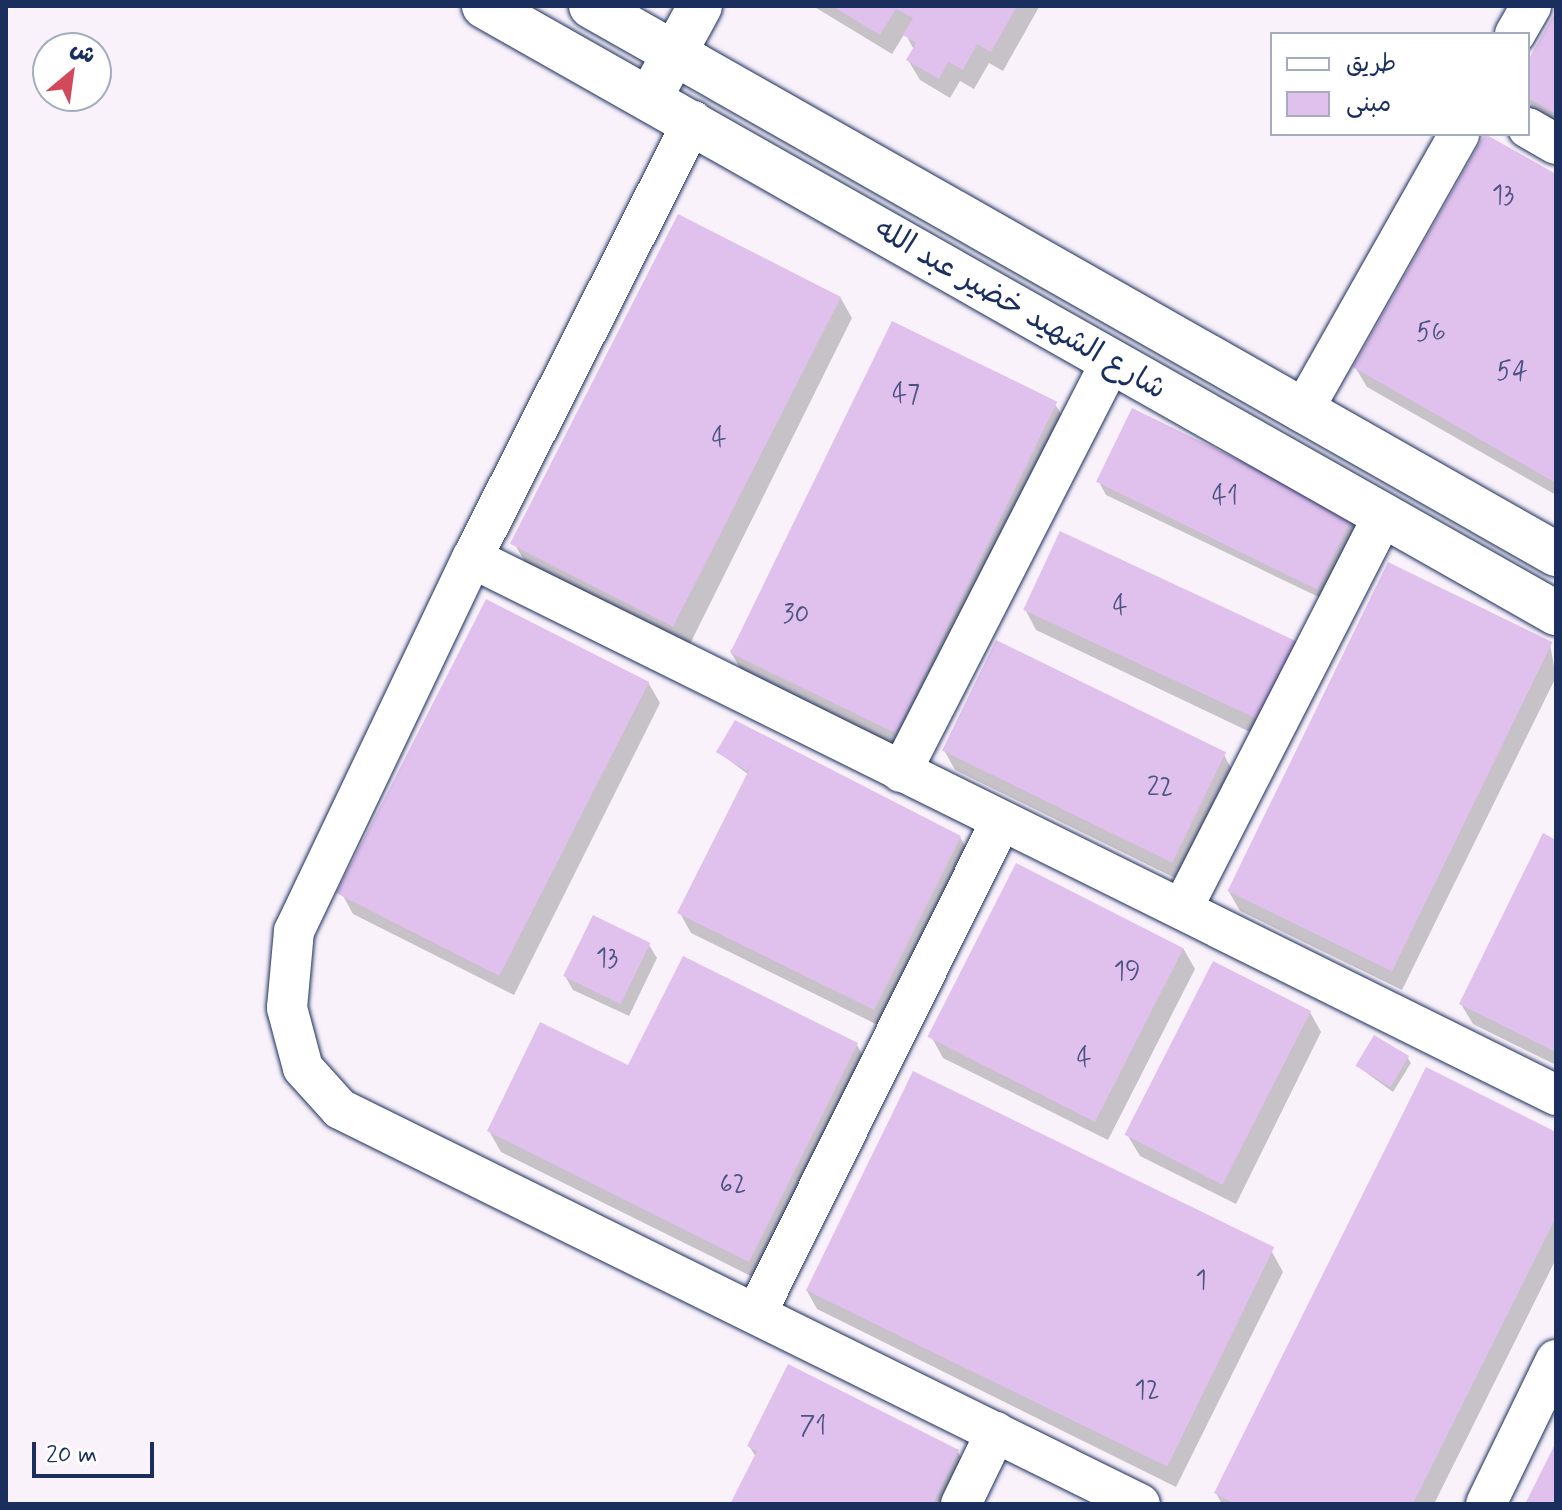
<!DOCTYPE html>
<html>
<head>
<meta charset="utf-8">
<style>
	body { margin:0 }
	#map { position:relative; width:1562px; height:1510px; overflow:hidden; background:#f9f2fb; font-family:Mynerve,"Playpen Sans Arabic",sans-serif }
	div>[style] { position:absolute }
	.shadow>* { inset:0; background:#0003 }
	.building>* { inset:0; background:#e0c0ed; transform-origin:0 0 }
	.roads { filter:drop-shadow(0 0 2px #1b2f5e) drop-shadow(0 0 2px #1b2f5e) }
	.minor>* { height:40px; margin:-20px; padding:0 20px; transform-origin:20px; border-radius:20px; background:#fff }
	.tertiary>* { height:44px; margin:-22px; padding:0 22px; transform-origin:22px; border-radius:22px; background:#fff }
	.secondary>* { height:44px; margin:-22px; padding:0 22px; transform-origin:22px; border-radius:22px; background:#fff }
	span { translate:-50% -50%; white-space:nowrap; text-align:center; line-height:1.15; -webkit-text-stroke:7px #fff; paint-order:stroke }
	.number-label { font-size:26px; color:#4c5382 }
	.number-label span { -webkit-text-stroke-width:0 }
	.street-label { font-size:30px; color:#1b2f5e }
	.frame { position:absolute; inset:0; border:8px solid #1b2f5e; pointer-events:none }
	.legend { position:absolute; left:1270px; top:32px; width:260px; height:104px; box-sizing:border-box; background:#fff; border:2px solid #a4acbf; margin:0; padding:10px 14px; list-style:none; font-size:24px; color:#1b2f5e }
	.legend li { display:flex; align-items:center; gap:16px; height:40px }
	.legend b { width:40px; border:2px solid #a4acbf }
	.north { position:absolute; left:32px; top:32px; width:80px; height:80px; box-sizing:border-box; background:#fff; border:2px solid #a4acbf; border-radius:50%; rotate:29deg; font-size:22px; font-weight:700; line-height:32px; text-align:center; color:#1b2f5e }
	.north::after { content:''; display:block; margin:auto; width:28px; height:36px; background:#d1495b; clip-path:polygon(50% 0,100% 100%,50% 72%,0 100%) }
	.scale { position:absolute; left:32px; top:1442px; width:122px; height:36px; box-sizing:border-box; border:4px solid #1b2f5e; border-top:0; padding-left:10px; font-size:24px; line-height:28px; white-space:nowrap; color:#1b2f5e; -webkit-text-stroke:6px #fff; paint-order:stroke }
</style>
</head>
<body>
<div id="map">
	<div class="shadow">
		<div style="clip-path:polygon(813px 6px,1039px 6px,1039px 7px,1003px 71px,989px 63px,974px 89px,960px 81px,950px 98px,920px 80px,908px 60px,914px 50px,905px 33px,892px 54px)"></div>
		<div style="clip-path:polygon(1556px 16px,1556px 126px,1528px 110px,1528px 65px)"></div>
		<div style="clip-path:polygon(1556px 177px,1556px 495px,1367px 387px,1355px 367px)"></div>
		<div style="clip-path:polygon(840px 297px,852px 318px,689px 646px,527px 565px,515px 545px)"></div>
		<div style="clip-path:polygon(1055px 404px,1067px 424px,903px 752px,742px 671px,730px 651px)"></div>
		<div style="clip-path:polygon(1099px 482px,1352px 515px,1360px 529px,1325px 600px,1106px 495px)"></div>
		<div style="clip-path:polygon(1025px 609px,1296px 646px,1271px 742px,1036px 630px)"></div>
		<div style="clip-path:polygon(1550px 644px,1556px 677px,1402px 990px,1240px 911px,1228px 890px)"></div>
		<div style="clip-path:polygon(648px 682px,660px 703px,514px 995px,353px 914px,342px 894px)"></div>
		<div style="clip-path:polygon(944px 750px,1224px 755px,1235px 775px,1183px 882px,955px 770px)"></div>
		<div style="clip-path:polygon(718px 752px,960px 837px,972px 858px,886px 1029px,691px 933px,680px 913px,749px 775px)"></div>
		<div style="clip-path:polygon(1556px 842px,1556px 1065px,1473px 1024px,1461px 1004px)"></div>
		<div style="clip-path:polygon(649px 945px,657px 958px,629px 1016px,573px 990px,565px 976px)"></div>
		<div style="clip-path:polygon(1183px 948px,1195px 969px,1108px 1140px,943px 1058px,932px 1038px)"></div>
		<div style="clip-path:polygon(1310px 1012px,1321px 1032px,1236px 1204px,1140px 1156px,1128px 1136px)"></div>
		<div style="clip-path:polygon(857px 1045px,868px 1065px,761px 1281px,501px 1152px,489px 1131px,629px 1068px)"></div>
		<div style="clip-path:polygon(1407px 1057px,1411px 1063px,1393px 1092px,1357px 1066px)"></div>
		<div style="clip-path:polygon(1556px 1134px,1556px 1259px,1434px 1504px,1222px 1504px,1216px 1493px)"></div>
		<div style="clip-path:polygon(1272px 1252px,1283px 1272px,1176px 1487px,817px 1309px,806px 1289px)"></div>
		<div style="clip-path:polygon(749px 1446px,958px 1452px,970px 1472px,954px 1504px,733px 1504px,756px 1457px)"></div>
	</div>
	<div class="building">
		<div style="clip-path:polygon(832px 6px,1017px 6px,991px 52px,977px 44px,963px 70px,948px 62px,939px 79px,906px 60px,916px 43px,903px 35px,913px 18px,896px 9px,880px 35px)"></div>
		<div style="clip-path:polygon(1556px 11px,1556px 114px,1528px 98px,1528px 60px)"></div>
		<div style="clip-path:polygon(1485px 134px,1556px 174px,1556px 483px,1353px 367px)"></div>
		<div style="left:678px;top:214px;width:183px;height:370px;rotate:27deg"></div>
		<div style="left:892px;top:321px;width:184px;height:369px;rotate:26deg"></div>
		<div style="left:1132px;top:408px;width:246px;height:82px;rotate:26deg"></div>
		<div style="left:1060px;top:531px;width:263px;height:87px;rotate:25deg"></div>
		<div style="left:1388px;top:562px;width:183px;height:366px;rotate:26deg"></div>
		<div style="left:486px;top:599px;width:183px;height:330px;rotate:27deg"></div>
		<div style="left:996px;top:640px;width:256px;height:123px;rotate:26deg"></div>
		<div style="clip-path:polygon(735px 720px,961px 836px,874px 1010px,677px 913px,752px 764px,747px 771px,716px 752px)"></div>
		<div style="clip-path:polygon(1543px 833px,1556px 840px,1556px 1052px,1459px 1004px)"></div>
		<div style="left:1016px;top:863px;width:188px;height:195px;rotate:27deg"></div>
		<div style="left:593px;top:915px;width:64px;height:68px;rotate:26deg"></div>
		<div style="clip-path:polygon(683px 956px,858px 1043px,749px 1262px,487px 1131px,540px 1022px,628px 1065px)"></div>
		<div style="left:1213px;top:961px;width:110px;height:195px;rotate:27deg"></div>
		<div style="left:1374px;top:1035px;width:41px;height:36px;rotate:31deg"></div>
		<div style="clip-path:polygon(1426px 1067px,1556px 1132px,1556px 1217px,1413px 1504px,1235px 1504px,1214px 1493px)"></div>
		<div style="left:913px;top:1071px;width:402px;height:244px;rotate:26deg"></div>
		<div style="clip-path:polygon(788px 1364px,959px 1450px,933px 1504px,730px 1504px,757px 1451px,747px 1446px)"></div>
		<div style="clip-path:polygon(1556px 1442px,1556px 1504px,1525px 1504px)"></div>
	</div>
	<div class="roads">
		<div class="minor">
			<div style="left:1515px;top:34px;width:32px;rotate:-60deg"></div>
			<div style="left:693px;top:121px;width:490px;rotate:116.8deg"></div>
			<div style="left:472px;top:558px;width:413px;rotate:115.5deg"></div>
			<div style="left:294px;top:931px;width:77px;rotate:95.2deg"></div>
			<div style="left:287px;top:1008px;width:62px;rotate:75.1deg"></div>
			<div style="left:303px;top:1068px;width:55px;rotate:47.9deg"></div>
			<div style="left:340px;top:1109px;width:892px;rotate:26.28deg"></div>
			<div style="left:1528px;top:128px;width:32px;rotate:30deg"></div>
			<div style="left:1302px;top:412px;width:319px;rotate:-60.5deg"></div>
			<div style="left:472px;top:558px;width:1210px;rotate:26.35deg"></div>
			<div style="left:901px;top:772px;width:459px;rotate:-62.9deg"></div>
			<div style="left:1182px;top:909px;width:444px;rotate:-62.9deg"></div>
			<div style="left:757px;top:1312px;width:548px;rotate:-63.58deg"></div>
			<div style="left:961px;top:1504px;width:80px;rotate:-64.1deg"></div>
			<div style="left:1486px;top:1504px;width:160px;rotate:-64.1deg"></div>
		</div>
		<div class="tertiary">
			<div style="left:651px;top:96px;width:102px;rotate:-61.4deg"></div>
		</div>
		<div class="secondary">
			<div style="left:484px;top:6px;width:1232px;rotate:29.52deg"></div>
			<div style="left:591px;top:6px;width:1110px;rotate:29.59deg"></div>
		</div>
	</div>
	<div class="number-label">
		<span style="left:1503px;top:197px">13</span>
		<span style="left:1431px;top:334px">56</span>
		<span style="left:1512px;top:373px">54</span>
		<span style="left:906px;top:396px">47</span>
		<span style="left:719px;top:440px">4</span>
		<span style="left:1225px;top:498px">41</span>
		<span style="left:1120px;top:608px">4</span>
		<span style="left:796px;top:616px">30</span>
		<span style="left:1160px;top:789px">22</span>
		<span style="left:607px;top:960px">13</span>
		<span style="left:1127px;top:973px">19</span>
		<span style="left:1084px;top:1060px">4</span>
		<span style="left:733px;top:1186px">62</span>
		<span style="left:1201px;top:1282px">1</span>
		<span style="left:1147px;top:1392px">12</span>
		<span style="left:813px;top:1428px">71</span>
	</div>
	<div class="street-label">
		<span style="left:1020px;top:310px;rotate:30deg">شارع الشهيد خضير عبد الله</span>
	</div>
	<div class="frame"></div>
	<ul class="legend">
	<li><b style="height:10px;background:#fff"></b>طريق</li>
	<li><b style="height:22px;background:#e0c0ed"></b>مبنى</li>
	</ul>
	<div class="north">ش</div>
	<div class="scale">20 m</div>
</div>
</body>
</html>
